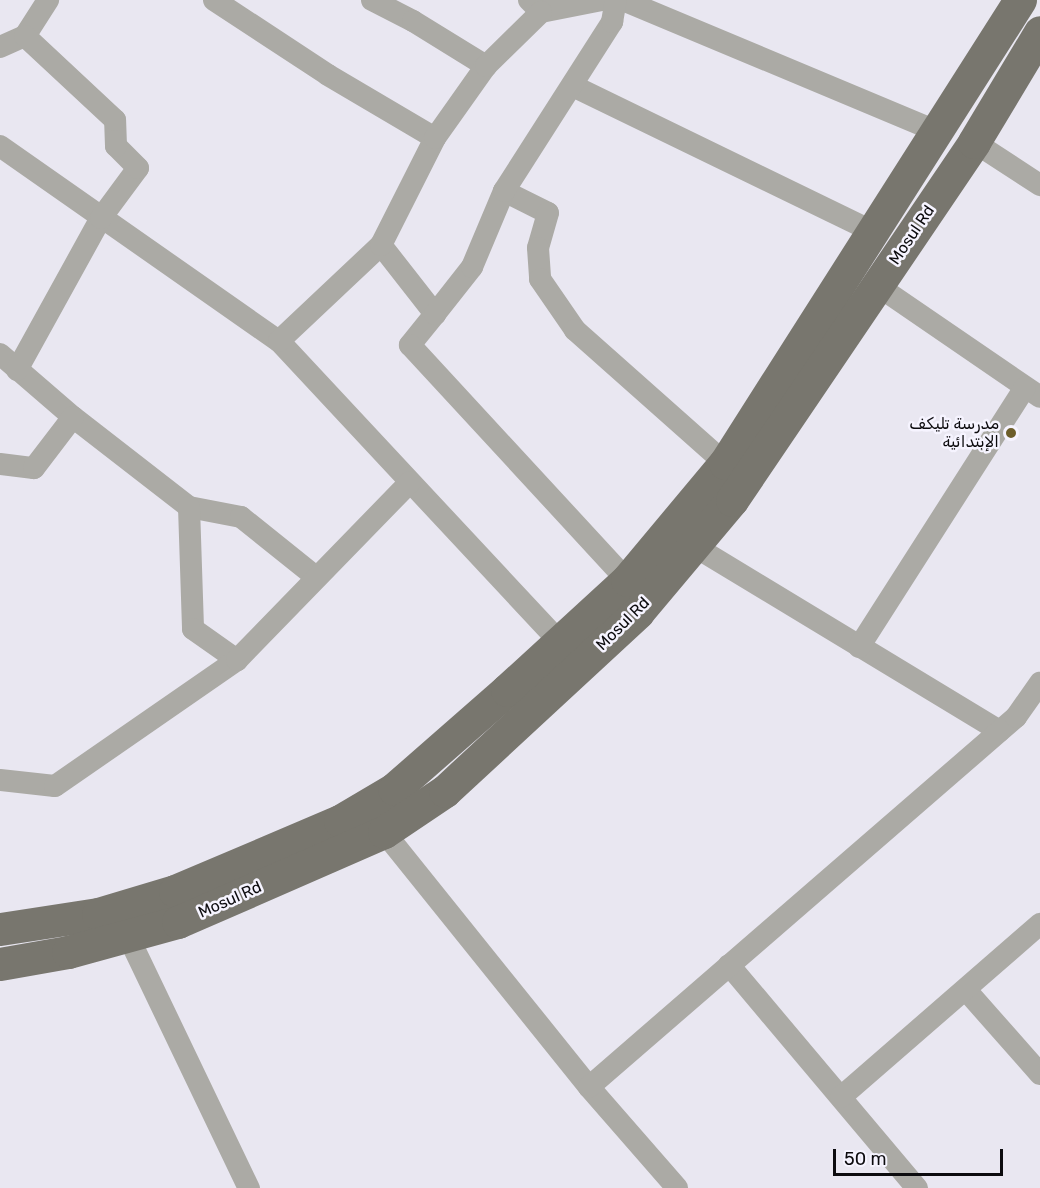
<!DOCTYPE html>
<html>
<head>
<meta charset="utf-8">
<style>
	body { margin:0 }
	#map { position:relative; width:1040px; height:1188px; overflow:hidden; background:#e9e7f1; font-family:Rubik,Vazirmatn,sans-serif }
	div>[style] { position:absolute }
	.minor>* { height:22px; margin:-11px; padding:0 11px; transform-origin:11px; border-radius:11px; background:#abaaa5 }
	.primary>* { height:33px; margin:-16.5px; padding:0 16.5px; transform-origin:16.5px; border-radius:16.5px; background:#78766e }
	.dots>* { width:16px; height:16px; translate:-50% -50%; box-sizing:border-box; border:3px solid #f6f4ff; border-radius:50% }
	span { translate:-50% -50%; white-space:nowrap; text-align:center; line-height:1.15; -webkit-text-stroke:5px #f6f4ff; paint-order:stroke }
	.street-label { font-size:16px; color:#0c0b0e }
	.poi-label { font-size:16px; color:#0c0b0e }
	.right { translate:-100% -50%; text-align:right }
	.scale { position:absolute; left:833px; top:1149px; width:170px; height:27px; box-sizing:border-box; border:3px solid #0c0b0e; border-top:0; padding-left:8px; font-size:18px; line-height:21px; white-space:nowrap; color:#0c0b0e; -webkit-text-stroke:4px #f6f4ff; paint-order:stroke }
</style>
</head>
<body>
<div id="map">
	<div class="minor">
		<div style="left:214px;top:0;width:136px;rotate:33.3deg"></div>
		<div style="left:328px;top:75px;width:124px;rotate:30.5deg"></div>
		<div style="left:372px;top:0;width:46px;rotate:27.1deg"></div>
		<div style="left:413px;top:21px;width:86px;rotate:31.7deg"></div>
		<div style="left:529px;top:0;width:17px;rotate:45deg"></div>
		<div style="left:541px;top:12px;width:62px;rotate:-11.1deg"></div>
		<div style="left:623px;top:0;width:339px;rotate:22.7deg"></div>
		<div style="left:0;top:47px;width:27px;rotate:-24deg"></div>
		<div style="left:25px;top:36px;width:43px;rotate:-57.4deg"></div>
		<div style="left:573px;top:86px;width:330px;rotate:25.9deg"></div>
		<div style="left:974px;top:142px;width:79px;rotate:33.1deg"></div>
		<div style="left:0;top:146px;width:340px;rotate:35deg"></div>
		<div style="left:279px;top:341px;width:410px;rotate:47deg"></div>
		<div style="left:504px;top:191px;width:49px;rotate:26.6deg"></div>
		<div style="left:548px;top:213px;width:36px;rotate:106deg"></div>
		<div style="left:538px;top:248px;width:31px;rotate:86deg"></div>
		<div style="left:540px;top:279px;width:62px;rotate:55.5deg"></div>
		<div style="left:575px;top:330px;width:200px;rotate:41.6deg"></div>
		<div style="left:381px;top:245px;width:88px;rotate:52deg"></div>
		<div style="left:435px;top:314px;width:40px;rotate:129deg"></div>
		<div style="left:410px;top:345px;width:320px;rotate:47.3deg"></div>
		<div style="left:878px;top:286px;width:196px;rotate:34.4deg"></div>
		<div style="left:435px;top:314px;width:60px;rotate:-51.8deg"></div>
		<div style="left:472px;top:267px;width:82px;rotate:-67.2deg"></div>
		<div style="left:504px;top:191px;width:201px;rotate:-57.4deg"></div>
		<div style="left:612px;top:22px;width:22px;rotate:-80deg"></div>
		<div style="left:279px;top:341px;width:140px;rotate:-43.3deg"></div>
		<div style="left:381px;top:245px;width:120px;rotate:-63.2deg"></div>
		<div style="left:435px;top:138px;width:88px;rotate:-54.7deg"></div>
		<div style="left:486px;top:66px;width:77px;rotate:-44.5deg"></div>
		<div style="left:0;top:354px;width:96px;rotate:40.8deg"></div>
		<div style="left:73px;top:417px;width:147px;rotate:37.8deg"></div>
		<div style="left:189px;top:507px;width:53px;rotate:10.9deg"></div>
		<div style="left:241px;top:517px;width:96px;rotate:38.7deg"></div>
		<div style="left:17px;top:370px;width:174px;rotate:-61.1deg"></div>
		<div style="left:101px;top:218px;width:62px;rotate:-53.5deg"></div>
		<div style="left:138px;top:168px;width:31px;rotate:-135deg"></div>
		<div style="left:116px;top:146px;width:26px;rotate:-92deg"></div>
		<div style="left:115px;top:120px;width:123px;rotate:-137deg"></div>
		<div style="left:0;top:464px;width:34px;rotate:7deg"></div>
		<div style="left:34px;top:468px;width:64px;rotate:-52.6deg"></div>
		<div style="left:189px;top:507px;width:122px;rotate:88.1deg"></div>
		<div style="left:193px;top:629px;width:54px;rotate:35.2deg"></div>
		<div style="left:694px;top:546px;width:357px;rotate:31.2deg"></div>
		<div style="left:859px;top:647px;width:308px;rotate:-57.4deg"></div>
		<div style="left:0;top:780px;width:55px;rotate:6.2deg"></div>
		<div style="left:55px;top:786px;width:221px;rotate:-34.7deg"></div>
		<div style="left:237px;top:660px;width:248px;rotate:-45.8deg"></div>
		<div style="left:384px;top:832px;width:327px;rotate:51.2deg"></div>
		<div style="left:589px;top:1087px;width:134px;rotate:48.9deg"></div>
		<div style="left:128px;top:936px;width:280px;rotate:64.4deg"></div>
		<div style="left:729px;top:965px;width:292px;rotate:49.9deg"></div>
		<div style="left:966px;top:990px;width:112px;rotate:48.6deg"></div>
		<div style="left:589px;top:1087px;width:565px;rotate:-40.91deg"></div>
		<div style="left:1016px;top:717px;width:42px;rotate:-54.8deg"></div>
		<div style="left:841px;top:1097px;width:264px;rotate:-41deg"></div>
	</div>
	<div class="primary">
		<div style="left:0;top:929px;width:99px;rotate:-8.7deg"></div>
		<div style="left:98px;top:914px;width:80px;rotate:-16.6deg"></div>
		<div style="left:175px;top:891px;width:179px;rotate:-23deg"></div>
		<div style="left:340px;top:821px;width:63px;rotate:-30.7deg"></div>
		<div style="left:394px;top:789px;width:150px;rotate:-41.2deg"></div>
		<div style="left:507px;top:690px;width:163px;rotate:-42.5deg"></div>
		<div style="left:627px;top:580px;width:153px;rotate:-50.1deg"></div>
		<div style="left:725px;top:463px;width:549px;rotate:-57.5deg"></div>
		<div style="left:0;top:964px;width:69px;rotate:-10deg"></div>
		<div style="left:68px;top:952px;width:114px;rotate:-15.3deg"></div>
		<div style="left:178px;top:922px;width:225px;rotate:-23.6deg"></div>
		<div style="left:384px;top:832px;width:73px;rotate:-33.9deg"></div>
		<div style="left:445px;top:791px;width:263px;rotate:-42.8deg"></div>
		<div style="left:638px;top:612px;width:146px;rotate:-50deg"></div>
		<div style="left:732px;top:500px;width:432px;rotate:-55.9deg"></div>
		<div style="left:974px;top:142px;width:128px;rotate:-59deg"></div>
	</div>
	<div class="dots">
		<div style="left:1011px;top:433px;background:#6d5e2b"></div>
	</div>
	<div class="street-label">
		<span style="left:912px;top:235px;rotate:-56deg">Mosul Rd</span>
		<span style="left:623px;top:624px;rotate:-45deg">Mosul Rd</span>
		<span style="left:230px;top:900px;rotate:-24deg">Mosul Rd</span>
	</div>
	<div class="poi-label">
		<span class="right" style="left:999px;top:433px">مدرسة تليكف<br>الإبتدائية</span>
	</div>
	<div class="scale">50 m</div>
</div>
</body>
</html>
